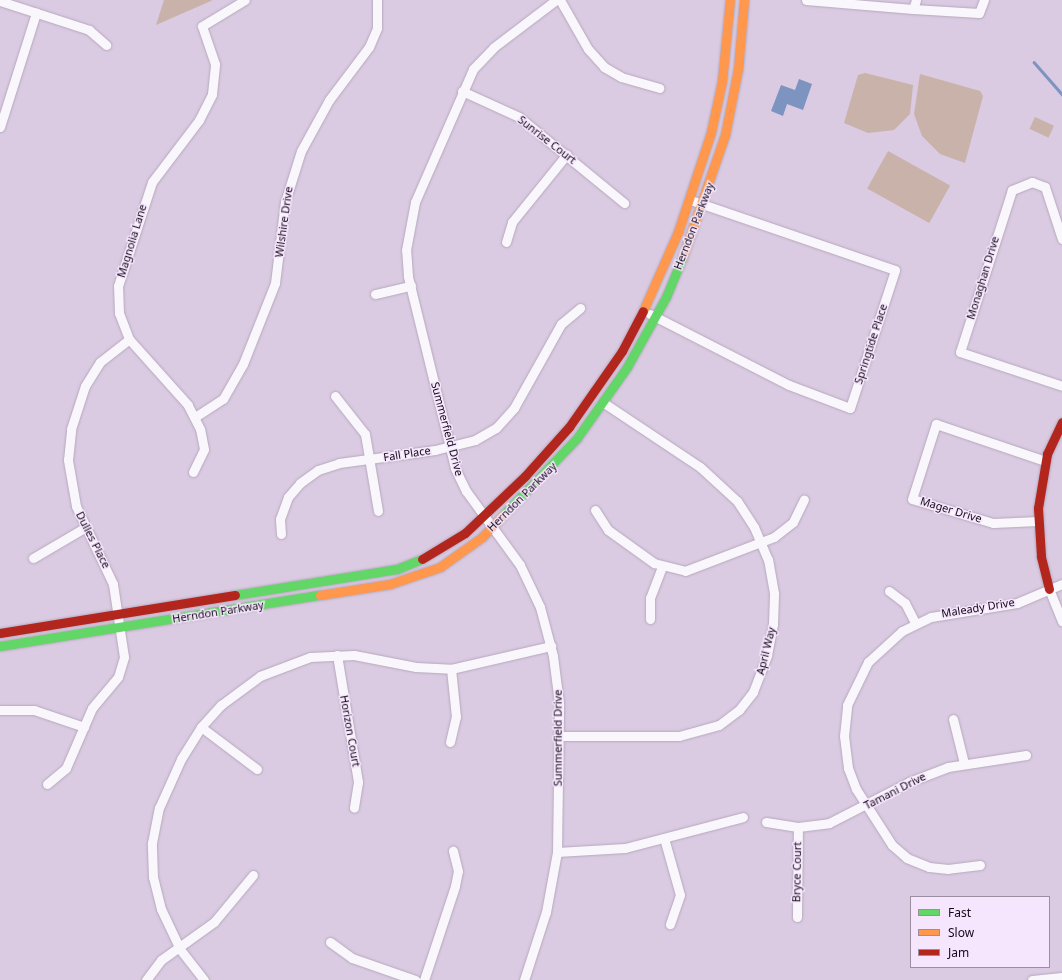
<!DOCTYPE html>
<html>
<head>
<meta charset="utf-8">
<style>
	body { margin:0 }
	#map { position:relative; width:1062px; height:980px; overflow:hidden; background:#dacae2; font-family:"Noto Sans",sans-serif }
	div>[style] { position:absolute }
	.green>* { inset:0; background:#c8b2a9; transform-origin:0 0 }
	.water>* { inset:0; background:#7d94c0 }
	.stream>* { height:2.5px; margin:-1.25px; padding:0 1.25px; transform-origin:1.25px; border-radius:1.25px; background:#7d94c0 }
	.roads { filter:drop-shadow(0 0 1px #b5a9bc) drop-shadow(0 0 1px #b5a9bc) }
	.street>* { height:9px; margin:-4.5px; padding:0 4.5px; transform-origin:4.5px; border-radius:4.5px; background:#f9f7fb }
	.fast>* { height:9px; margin:-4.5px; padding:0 4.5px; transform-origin:4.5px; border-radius:4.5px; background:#63d668 }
	.slow>* { height:9px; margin:-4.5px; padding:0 4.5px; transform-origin:4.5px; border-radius:4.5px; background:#ff974d }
	.jam>* { height:9px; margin:-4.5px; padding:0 4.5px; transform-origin:4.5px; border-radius:4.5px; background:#b3261e }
	span { translate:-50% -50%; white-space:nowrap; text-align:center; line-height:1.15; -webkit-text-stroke:3px #f6e6fd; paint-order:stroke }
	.street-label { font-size:11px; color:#130918 }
	.legend { position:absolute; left:910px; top:896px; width:140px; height:72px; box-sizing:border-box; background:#f6e6fd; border:1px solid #9b8ea1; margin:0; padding:5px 7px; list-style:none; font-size:12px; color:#130918 }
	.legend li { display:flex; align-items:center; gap:8px; height:20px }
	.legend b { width:20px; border:1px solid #9b8ea1 }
</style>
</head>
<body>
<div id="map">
	<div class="green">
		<div style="clip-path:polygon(164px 0,213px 0,156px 25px)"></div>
		<div style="clip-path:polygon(865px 73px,913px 85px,910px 114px,894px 130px,868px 133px,844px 123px,858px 75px)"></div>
		<div style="clip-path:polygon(920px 74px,980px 91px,983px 96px,965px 163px,940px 154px,922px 136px,914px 114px)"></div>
		<div style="left:1035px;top:117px;width:21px;height:13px;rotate:25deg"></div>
		<div style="left:888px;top:151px;width:71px;height:43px;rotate:29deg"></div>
	</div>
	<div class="water">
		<div style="clip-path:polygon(799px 79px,812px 84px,803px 110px,787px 104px,783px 116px,771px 111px,781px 85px,795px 90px)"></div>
	</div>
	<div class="stream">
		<div style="left:1034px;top:62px;width:43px;rotate:48.8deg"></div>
	</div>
	<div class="roads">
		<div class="street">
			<div style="left:560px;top:0;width:56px;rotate:60.3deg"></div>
			<div style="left:588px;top:49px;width:24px;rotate:48deg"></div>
			<div style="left:604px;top:67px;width:20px;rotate:30deg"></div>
			<div style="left:621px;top:77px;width:40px;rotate:16deg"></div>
			<div style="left:806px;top:0;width:107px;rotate:4.8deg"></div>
			<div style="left:916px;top:0;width:9px;rotate:108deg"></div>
			<div style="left:913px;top:9px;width:66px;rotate:3.5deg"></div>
			<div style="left:979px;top:13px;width:14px;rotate:-69deg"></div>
			<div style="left:0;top:1px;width:94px;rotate:18deg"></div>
			<div style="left:89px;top:30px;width:23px;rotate:41deg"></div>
			<div style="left:462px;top:91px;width:63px;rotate:24.5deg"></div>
			<div style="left:519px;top:117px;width:136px;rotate:39.3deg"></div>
			<div style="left:0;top:127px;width:120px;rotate:-72.5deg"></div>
			<div style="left:1062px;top:239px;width:55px;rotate:-108.1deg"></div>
			<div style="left:1045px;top:187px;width:14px;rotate:-159deg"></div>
			<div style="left:1032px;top:182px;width:22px;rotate:158deg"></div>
			<div style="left:1012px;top:190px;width:170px;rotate:107.8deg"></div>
			<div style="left:960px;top:352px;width:108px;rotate:18.4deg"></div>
			<div style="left:506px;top:242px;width:21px;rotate:-73deg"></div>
			<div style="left:512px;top:222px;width:87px;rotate:-51deg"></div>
			<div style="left:375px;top:294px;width:37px;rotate:-13deg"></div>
			<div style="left:650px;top:314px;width:156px;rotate:27.1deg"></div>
			<div style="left:789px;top:385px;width:65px;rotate:20.7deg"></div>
			<div style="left:850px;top:408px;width:145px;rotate:-71.9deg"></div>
			<div style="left:895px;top:270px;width:217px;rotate:-161.1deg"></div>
			<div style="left:335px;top:396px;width:48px;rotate:51.7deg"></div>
			<div style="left:365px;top:434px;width:78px;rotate:80.4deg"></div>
			<div style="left:195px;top:417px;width:33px;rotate:-33deg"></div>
			<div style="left:223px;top:399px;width:40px;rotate:-60.3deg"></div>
			<div style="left:243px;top:364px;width:87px;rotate:-68.4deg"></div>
			<div style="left:275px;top:283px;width:82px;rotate:-83deg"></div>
			<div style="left:285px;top:202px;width:53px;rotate:-72.6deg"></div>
			<div style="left:301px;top:151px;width:58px;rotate:-61.2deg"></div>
			<div style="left:329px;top:100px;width:66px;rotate:-53deg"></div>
			<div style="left:369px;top:47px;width:21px;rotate:-67deg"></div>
			<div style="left:377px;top:28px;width:28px;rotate:-90deg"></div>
			<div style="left:193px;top:472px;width:25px;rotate:-64deg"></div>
			<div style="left:204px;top:449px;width:20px;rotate:-101deg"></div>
			<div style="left:200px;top:429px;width:27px;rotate:-117deg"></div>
			<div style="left:188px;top:405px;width:89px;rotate:-131.8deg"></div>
			<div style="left:129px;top:339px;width:28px;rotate:-111deg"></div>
			<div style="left:119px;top:313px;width:27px;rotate:-92deg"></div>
			<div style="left:118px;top:286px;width:109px;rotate:-71.9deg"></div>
			<div style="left:152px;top:182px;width:78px;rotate:-52.8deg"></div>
			<div style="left:199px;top:120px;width:29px;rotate:-63deg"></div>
			<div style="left:212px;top:94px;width:30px;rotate:-84deg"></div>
			<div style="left:215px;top:64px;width:40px;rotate:-108.9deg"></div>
			<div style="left:202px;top:26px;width:50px;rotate:-31.2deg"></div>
			<div style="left:595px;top:510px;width:24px;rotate:57deg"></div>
			<div style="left:608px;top:530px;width:57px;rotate:35.7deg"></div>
			<div style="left:654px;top:563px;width:32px;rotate:14deg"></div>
			<div style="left:685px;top:571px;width:95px;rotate:-20.9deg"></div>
			<div style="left:774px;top:537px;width:24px;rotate:-38deg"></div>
			<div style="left:793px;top:522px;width:25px;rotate:-64deg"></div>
			<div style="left:1038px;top:521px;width:45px;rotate:177.5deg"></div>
			<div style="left:993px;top:523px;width:84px;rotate:-163.5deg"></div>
			<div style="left:912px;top:499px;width:79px;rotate:-72.3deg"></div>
			<div style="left:936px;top:424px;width:115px;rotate:18.7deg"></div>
			<div style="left:281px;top:534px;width:15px;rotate:-94deg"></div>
			<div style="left:280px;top:519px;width:23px;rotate:-70deg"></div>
			<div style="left:288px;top:497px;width:18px;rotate:-49deg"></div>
			<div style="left:300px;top:483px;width:22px;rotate:-36deg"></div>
			<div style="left:318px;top:470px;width:22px;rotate:-18deg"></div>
			<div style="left:339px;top:463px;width:97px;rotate:-7.7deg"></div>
			<div style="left:435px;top:450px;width:41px;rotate:-14deg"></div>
			<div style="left:475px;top:440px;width:24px;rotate:-30deg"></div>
			<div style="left:496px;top:428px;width:27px;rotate:-48deg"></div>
			<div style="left:514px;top:408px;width:96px;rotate:-60.8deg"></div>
			<div style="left:561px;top:324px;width:25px;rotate:-40deg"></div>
			<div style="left:33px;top:558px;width:61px;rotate:-30.3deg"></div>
			<div style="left:1049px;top:589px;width:35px;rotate:68deg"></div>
			<div style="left:889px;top:591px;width:20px;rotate:37deg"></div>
			<div style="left:905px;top:603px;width:22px;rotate:63deg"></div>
			<div style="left:650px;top:619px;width:21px;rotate:-90deg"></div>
			<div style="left:650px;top:598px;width:33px;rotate:-69deg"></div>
			<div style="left:337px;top:655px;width:129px;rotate:80.6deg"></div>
			<div style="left:358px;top:782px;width:26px;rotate:99deg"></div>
			<div style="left:0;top:710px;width:34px"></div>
			<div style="left:34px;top:710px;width:53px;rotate:18.8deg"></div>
			<div style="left:953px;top:719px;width:45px;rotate:76deg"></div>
			<div style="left:201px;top:727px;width:70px;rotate:36.9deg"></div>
			<div style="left:559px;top:736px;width:120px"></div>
			<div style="left:679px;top:736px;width:41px;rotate:-15.4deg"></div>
			<div style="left:719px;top:725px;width:25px;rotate:-37deg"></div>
			<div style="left:739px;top:710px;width:23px;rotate:-52deg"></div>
			<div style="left:753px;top:692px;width:40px;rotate:-69deg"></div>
			<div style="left:767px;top:655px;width:32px;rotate:-79deg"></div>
			<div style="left:773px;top:624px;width:31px;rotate:-88deg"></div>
			<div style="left:774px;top:593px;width:34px;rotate:-100deg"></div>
			<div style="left:768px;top:560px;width:36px;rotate:-113deg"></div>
			<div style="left:754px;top:527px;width:31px;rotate:-123deg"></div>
			<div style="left:737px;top:501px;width:50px;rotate:-137.4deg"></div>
			<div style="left:700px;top:467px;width:115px;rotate:-146.3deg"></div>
			<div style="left:450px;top:742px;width:26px;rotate:-77deg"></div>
			<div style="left:456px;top:717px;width:48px;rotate:-95.9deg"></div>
			<div style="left:47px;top:784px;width:25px;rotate:-40deg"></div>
			<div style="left:66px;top:768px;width:65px;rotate:-66.6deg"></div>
			<div style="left:92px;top:708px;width:40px;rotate:-50deg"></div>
			<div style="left:118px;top:677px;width:21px;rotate:-73deg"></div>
			<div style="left:124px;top:657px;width:74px;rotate:-98.6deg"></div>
			<div style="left:113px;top:584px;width:86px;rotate:-115.4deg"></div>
			<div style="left:76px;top:506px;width:47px;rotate:-99.9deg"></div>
			<div style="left:68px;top:460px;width:31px;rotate:-84deg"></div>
			<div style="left:71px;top:429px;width:45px;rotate:-72deg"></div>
			<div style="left:85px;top:386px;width:28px;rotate:-58deg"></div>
			<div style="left:100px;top:362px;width:37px;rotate:-38deg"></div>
			<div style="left:766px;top:822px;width:32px;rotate:9deg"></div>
			<div style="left:798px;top:827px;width:31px;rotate:-7deg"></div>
			<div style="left:829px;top:823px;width:90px;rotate:-27.1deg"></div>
			<div style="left:909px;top:782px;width:42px;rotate:-21deg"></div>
			<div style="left:948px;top:767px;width:79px;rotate:-8.7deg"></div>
			<div style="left:664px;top:838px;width:59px;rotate:74.3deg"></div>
			<div style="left:680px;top:895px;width:31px;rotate:109deg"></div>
			<div style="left:557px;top:852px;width:68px;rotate:-3.4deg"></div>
			<div style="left:625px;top:848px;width:122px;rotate:-14.7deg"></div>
			<div style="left:980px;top:865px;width:32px;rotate:173deg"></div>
			<div style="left:948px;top:869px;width:19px;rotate:-174deg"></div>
			<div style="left:929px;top:867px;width:24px;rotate:-158deg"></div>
			<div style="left:907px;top:858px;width:20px;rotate:-139deg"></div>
			<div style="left:892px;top:845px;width:67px;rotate:-122.7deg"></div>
			<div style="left:856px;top:789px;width:22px;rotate:-111deg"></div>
			<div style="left:848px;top:768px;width:32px;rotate:-97deg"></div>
			<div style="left:844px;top:736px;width:31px;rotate:-84deg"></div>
			<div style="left:847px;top:705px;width:48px;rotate:-64deg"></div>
			<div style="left:868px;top:662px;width:46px;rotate:-42.4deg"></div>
			<div style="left:902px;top:631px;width:32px;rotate:-26deg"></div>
			<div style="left:931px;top:617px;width:87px;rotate:-9.2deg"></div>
			<div style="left:1017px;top:603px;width:49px;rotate:-22.9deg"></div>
			<div style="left:797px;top:917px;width:90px;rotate:-89.4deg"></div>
			<div style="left:330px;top:942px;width:27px;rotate:36deg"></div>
			<div style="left:352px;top:958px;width:67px;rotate:19.2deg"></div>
			<div style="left:146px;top:980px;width:25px;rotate:-53deg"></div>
			<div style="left:161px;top:960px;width:65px;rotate:-35.6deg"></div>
			<div style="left:214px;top:922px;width:61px;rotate:-50.3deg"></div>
			<div style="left:204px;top:980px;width:39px;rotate:-128deg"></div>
			<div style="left:180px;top:949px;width:44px;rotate:-115.4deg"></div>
			<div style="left:161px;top:909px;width:33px;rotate:-104deg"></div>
			<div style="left:153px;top:877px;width:34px;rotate:-92deg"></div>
			<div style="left:152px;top:843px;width:36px;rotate:-79deg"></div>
			<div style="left:159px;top:808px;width:54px;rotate:-65.8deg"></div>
			<div style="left:181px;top:759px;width:38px;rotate:-58deg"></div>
			<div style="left:201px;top:727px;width:30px;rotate:-48deg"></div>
			<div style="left:221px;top:705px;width:49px;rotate:-36.6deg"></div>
			<div style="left:260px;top:676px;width:53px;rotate:-20.8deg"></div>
			<div style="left:310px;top:657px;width:44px;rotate:-2.6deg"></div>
			<div style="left:354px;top:655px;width:63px;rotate:11deg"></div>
			<div style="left:416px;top:667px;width:35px;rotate:3deg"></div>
			<div style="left:451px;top:669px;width:103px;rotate:-13deg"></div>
			<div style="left:424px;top:980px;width:99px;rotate:-71.7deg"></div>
			<div style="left:455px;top:886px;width:15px;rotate:-79deg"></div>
			<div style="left:458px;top:871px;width:21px;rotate:-104deg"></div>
			<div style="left:524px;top:980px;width:71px;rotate:-72.1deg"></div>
			<div style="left:546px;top:912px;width:61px;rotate:-79.6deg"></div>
			<div style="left:557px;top:852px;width:149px;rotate:-89.2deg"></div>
			<div style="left:559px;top:703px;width:47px;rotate:-97.3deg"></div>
			<div style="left:553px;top:656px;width:51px;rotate:-104.9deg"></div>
			<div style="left:540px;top:607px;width:47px;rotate:-115.5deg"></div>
			<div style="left:520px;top:565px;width:92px;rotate:-126.1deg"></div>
			<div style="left:466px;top:491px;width:25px;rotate:-116deg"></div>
			<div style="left:455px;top:468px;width:198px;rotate:-103.8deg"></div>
			<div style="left:408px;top:276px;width:26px;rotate:-94deg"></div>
			<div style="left:406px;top:250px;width:49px;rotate:-79.4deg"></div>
			<div style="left:415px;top:202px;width:145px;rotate:-66.4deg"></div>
			<div style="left:473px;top:69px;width:30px;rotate:-46deg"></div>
			<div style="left:494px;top:47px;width:78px;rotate:-37.2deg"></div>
			<div style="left:1032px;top:980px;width:30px;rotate:-6deg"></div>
		</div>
		<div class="fast">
			<div style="left:503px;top:515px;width:107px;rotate:-46.1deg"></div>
			<div style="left:577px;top:438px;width:87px;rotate:-54.8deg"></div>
			<div style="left:627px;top:367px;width:80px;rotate:-60.9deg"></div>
			<div style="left:666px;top:297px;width:44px;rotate:-67.5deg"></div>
			<div style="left:235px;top:595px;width:164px;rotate:-9.1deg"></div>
			<div style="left:397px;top:569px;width:27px;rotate:-22deg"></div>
			<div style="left:0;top:646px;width:324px;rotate:-9.1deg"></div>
		</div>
		<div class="slow">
			<div style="left:683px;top:256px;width:128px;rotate:-70.9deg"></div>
			<div style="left:725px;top:135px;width:67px;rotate:-78.9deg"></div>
			<div style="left:738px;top:69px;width:69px;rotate:-85deg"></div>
			<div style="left:643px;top:311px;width:86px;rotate:-66.1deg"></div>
			<div style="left:678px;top:232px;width:105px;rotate:-71.7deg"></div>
			<div style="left:711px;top:132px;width:52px;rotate:-77.8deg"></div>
			<div style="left:722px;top:81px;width:81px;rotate:-84.4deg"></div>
			<div style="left:320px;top:595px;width:71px;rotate:-8.9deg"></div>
			<div style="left:390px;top:584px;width:53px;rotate:-18.8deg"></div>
			<div style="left:440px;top:567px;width:52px;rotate:-35.5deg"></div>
			<div style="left:482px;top:537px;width:30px;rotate:-46deg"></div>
		</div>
		<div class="jam">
			<div style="left:422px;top:559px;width:50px;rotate:-31.2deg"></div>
			<div style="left:465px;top:533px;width:83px;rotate:-43.5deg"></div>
			<div style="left:525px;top:476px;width:66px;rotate:-48.1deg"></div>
			<div style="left:569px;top:427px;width:93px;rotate:-55.1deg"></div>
			<div style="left:622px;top:351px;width:45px;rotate:-62.3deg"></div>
			<div style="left:1049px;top:589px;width:34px;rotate:-104deg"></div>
			<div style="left:1041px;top:556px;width:48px;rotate:-93.6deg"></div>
			<div style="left:1038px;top:508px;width:55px;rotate:-80.5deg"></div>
			<div style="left:1047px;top:454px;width:35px;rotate:-65deg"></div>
			<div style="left:0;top:633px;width:238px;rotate:-9.2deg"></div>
		</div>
	</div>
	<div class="street-label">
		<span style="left:547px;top:140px;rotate:38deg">Sunrise Court</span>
		<span style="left:284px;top:222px;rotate:-82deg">Wilshire Drive</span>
		<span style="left:694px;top:226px;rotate:-69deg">Herndon Parkway</span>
		<span style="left:132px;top:241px;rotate:-73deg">Magnolia Lane</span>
		<span style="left:983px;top:278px;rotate:-73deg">Monaghan Drive</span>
		<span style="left:871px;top:344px;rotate:-72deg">Springtide Place</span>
		<span style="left:447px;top:429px;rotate:75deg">Summerfield Drive</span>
		<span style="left:407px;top:454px;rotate:-9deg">Fall Place</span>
		<span style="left:522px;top:497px;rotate:-45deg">Herndon Parkway</span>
		<span style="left:951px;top:510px;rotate:17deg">Mager Drive</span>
		<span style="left:93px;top:540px;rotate:63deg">Dulles Place</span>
		<span style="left:978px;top:608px;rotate:-9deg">Maleady Drive</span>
		<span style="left:218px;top:612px;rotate:-9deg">Herndon Parkway</span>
		<span style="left:766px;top:651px;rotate:-76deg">April Way</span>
		<span style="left:350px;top:731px;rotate:80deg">Horizon Court</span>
		<span style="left:558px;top:738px;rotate:-90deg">Summerfield Drive</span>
		<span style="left:895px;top:791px;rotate:-27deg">Tamani Drive</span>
		<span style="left:797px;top:872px;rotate:-89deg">Bryce Court</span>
	</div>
	<ul class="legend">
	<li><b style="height:5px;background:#63d668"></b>Fast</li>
	<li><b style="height:5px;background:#ff974d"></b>Slow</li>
	<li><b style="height:5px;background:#b3261e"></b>Jam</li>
	</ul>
</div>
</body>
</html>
